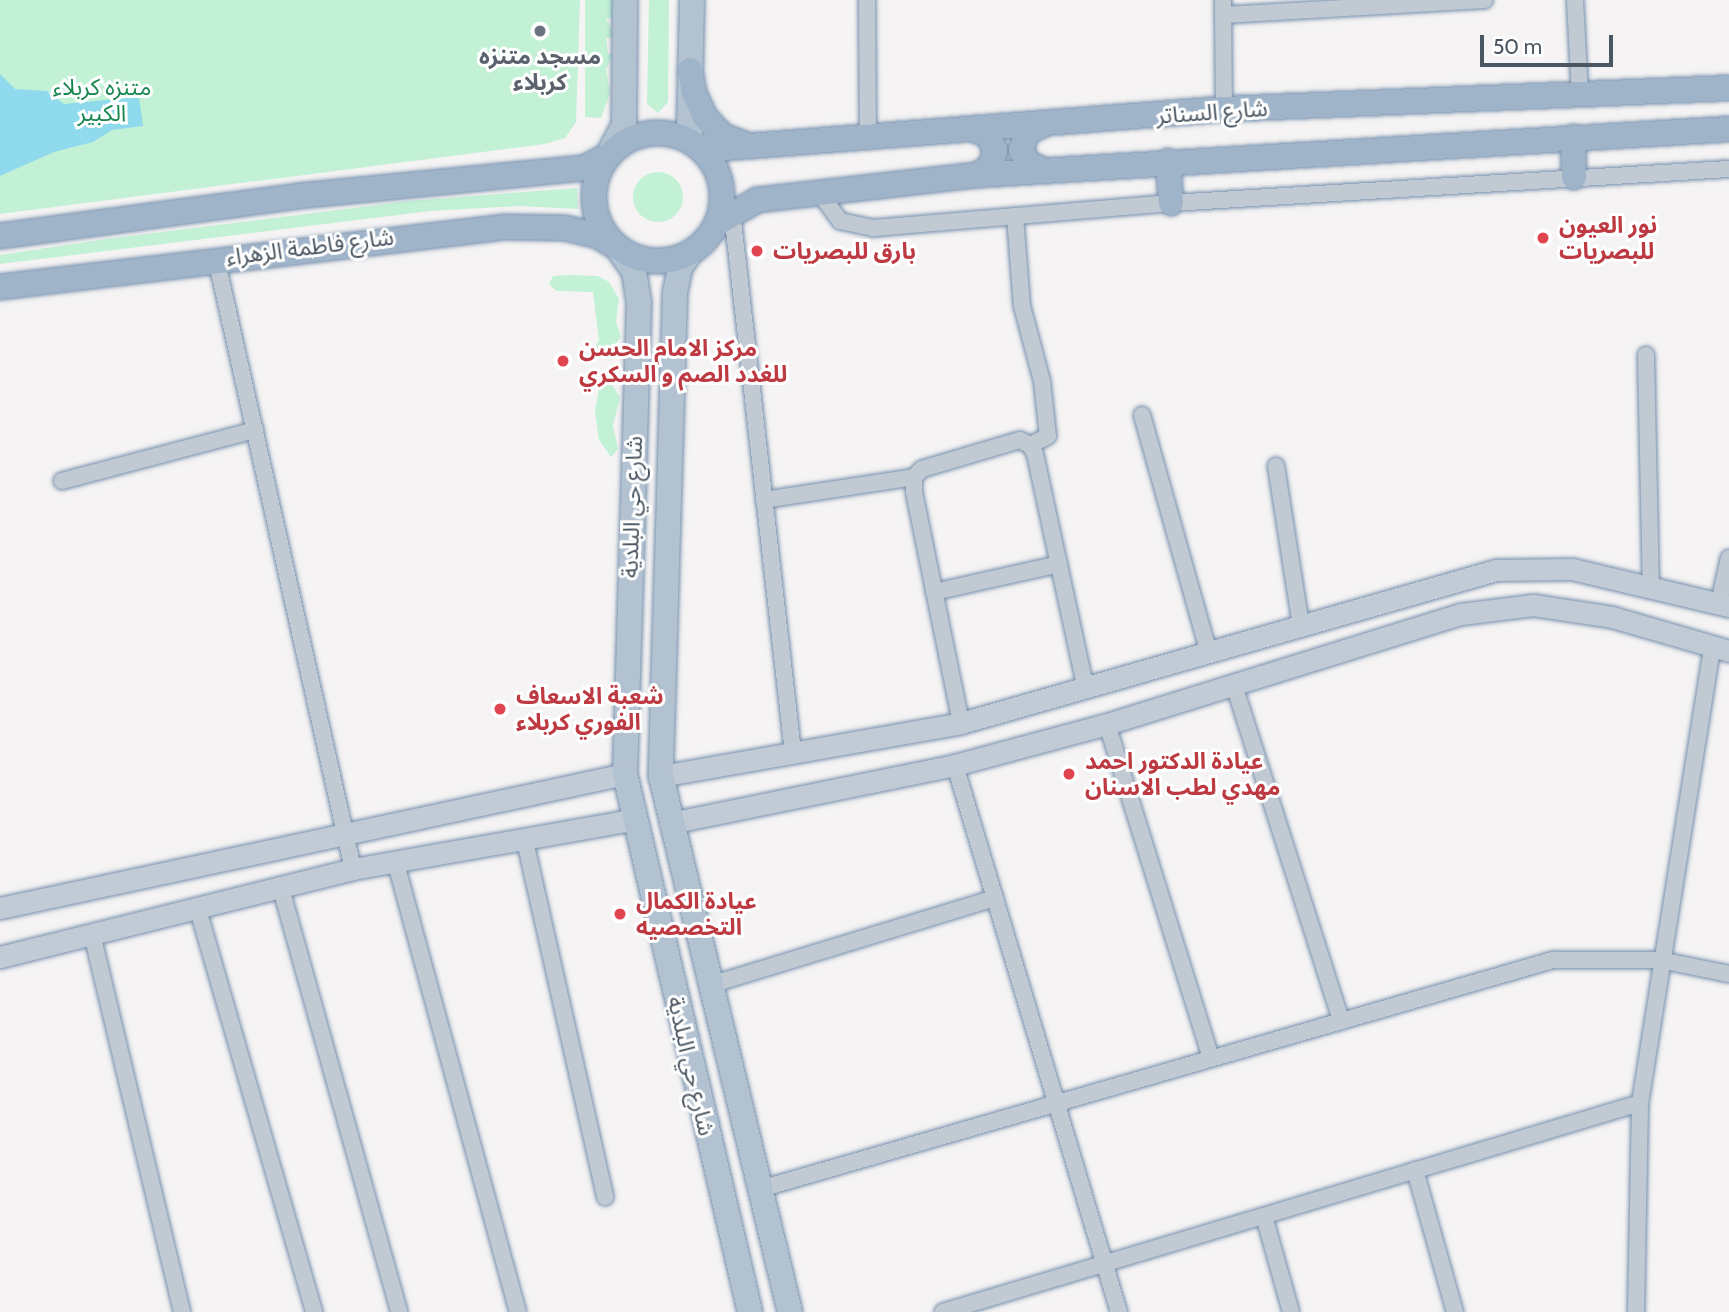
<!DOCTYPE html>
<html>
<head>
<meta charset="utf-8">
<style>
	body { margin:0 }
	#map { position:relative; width:1729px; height:1312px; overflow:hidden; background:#f5f3f3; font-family:Cabin,"Noto Sans Arabic",sans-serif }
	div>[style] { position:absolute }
	.green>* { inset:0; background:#c3f1d5 }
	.round { border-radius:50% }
	.water>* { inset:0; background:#90daee }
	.roads { filter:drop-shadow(0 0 2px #7690ad) drop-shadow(0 0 2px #7690ad) }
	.minor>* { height:16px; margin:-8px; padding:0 8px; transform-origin:8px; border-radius:8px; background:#c1cad2 }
	.secondary>* { height:21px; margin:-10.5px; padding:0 10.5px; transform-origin:10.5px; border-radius:10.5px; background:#c1cbd6 }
	.primary>* { height:24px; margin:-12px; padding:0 12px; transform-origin:12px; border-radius:12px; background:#b3c2d1 }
	.trunk>* { height:24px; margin:-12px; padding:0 12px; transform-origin:12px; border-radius:12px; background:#9fb4c9 }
	.trunk>.ring { margin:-12px; padding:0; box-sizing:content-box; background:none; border:24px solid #9fb4c9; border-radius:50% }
	.dots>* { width:19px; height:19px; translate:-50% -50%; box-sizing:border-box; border:4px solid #fff; border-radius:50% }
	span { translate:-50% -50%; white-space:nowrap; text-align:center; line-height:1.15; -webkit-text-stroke:6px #fff; paint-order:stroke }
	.worship-label { font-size:23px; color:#5b616d; font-weight:700 }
	.park-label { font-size:23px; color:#17864f }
	.street-label { font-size:23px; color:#4a5661 }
	.health-label { font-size:23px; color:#be3a42; font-weight:700 }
	.left { translate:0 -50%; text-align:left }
	.scale { position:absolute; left:1480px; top:35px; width:133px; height:32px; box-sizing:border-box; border:4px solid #4a5661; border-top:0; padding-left:9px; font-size:21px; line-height:24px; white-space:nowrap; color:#4a5661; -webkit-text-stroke:5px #fff; paint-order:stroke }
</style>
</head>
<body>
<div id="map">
	<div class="green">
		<div style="clip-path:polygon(0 0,580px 0,576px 122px,565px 138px,545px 144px,0 214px)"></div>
		<div style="clip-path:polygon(585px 0,612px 0,616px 10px,615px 17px,606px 19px,612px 29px,612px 38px,606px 38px,608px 54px,614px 54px,606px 69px,610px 93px,601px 118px,585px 117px)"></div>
		<div style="clip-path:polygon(649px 0,669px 0,668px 102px,658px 113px,647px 104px)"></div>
		<div class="round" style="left:633px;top:172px;width:50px;height:50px"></div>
		<div style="clip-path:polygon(577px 188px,578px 209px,520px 206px,431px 211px,0 264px,0 255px,106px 239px,409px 201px)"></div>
		<div style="clip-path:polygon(570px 275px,598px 276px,609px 282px,619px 299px,616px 321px,621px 337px,607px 354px,593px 348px,599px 341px,593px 292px,557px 291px,549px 284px,553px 276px)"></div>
		<div style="clip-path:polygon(609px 380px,620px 397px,613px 426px,618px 449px,611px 457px,599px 440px,595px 411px,600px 384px)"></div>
	</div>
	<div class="water">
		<div style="clip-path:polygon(0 74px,15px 89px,47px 91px,64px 104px,139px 97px,143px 126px,112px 130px,93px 142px,54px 152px,0 176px)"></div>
	</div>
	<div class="roads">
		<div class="minor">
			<div style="left:867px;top:0;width:135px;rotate:89.6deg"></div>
			<div style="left:1223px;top:0;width:109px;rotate:89.5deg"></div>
			<div style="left:1575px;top:0;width:94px;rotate:87deg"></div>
			<div style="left:1223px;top:15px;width:262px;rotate:-3.3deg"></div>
			<div style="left:819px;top:192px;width:36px;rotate:54deg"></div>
			<div style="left:840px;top:221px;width:35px;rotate:12deg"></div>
			<div style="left:874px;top:228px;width:298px;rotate:-4.8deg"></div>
			<div style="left:1171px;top:203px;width:559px;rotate:-3.49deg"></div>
			<div style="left:732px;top:212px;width:543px;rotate:83.56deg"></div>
			<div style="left:1015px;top:216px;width:90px;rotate:85.6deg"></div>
			<div style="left:1022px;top:306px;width:78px;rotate:75.1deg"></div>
			<div style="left:1042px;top:381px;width:55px;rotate:83.8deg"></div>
			<div style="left:1048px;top:436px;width:20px;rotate:153deg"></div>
			<div style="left:216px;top:258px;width:626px;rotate:77.36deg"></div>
			<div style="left:1646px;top:355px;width:231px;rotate:88.8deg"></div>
			<div style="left:1142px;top:415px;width:247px;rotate:74.3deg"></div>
			<div style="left:1276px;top:466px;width:161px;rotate:81.1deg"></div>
			<div style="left:62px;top:481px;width:200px;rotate:-14.8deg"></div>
			<div style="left:764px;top:500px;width:152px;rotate:-8.7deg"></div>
			<div style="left:934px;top:592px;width:128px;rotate:-12.6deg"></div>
			<div style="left:1719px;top:603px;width:46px;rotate:-77.5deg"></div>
			<div style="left:1234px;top:685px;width:353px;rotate:72.3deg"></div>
			<div style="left:961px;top:723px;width:237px;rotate:-101.5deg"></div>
			<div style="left:914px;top:491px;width:14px;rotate:-90deg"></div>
			<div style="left:914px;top:477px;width:11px;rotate:-45deg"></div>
			<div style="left:922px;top:469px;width:102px;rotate:-16.5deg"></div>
			<div style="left:1020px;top:440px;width:11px;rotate:27deg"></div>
			<div style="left:1030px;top:445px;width:10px;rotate:61deg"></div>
			<div style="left:1035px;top:454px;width:241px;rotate:77.8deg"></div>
			<div style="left:1107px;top:724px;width:350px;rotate:72.7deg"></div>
			<div style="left:955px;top:765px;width:571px;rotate:73.31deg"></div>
			<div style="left:525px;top:841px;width:365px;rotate:77.3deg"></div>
			<div style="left:395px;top:860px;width:468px;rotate:74.8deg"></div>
			<div style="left:280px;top:885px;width:443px;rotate:74.4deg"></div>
			<div style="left:197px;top:906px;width:423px;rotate:73.9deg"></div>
			<div style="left:92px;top:934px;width:389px;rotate:76.6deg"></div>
			<div style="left:710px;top:985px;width:298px;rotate:-17deg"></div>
			<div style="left:1415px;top:1170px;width:148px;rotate:74.3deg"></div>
			<div style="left:760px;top:1189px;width:825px;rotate:-16.11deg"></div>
			<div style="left:1553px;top:960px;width:107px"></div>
			<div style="left:1660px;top:960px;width:70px;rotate:11.5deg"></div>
			<div style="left:1264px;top:1216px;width:100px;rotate:74.3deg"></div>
			<div style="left:943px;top:1312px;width:728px;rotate:-16.69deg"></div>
			<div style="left:1636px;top:1312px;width:209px;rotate:-88.9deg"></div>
			<div style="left:1640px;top:1103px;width:463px;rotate:-81deg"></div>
		</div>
		<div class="secondary">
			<div style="left:661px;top:776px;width:305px;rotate:-10deg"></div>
			<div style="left:961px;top:723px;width:556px;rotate:-15.96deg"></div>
			<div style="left:1496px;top:570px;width:76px;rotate:-0.8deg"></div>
			<div style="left:1572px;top:569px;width:161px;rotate:13.3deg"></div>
			<div style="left:670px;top:823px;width:291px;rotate:-11.5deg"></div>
			<div style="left:955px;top:765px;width:157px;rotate:-15.1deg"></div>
			<div style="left:1107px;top:724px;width:371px;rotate:-17.3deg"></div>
			<div style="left:1461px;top:614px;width:73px;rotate:-7.1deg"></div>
			<div style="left:1533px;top:605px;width:80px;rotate:8.6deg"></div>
			<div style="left:1612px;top:617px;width:122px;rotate:16.2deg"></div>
			<div style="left:0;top:908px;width:639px;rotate:-12.1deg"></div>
			<div style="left:0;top:957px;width:364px;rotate:-14deg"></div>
			<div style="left:353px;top:869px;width:283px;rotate:-10deg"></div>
		</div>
		<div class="primary">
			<div style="left:692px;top:0;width:131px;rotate:91.3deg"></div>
			<div style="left:689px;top:131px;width:12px;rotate:70deg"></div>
			<div style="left:608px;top:155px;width:34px;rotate:-62deg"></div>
			<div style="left:624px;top:125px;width:125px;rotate:-89.5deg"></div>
			<div style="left:617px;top:247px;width:29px;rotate:55deg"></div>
			<div style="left:634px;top:271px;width:32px;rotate:81deg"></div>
			<div style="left:639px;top:303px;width:471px;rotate:91.7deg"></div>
			<div style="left:625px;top:774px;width:552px;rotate:76.92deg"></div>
			<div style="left:691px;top:252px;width:19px;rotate:126deg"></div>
			<div style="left:680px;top:267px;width:26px;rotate:101deg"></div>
			<div style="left:675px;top:293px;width:483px;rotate:91.7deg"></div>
			<div style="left:661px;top:776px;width:551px;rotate:76.47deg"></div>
		</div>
		<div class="trunk">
			<div style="left:690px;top:70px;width:23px;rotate:80deg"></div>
			<div style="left:694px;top:93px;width:26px;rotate:65deg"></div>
			<div style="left:705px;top:117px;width:26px;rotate:47deg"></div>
			<div style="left:723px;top:136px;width:27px;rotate:20deg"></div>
			<div style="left:973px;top:129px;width:16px;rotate:22deg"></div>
			<div style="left:988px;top:135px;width:17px;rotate:65deg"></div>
			<div style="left:995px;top:150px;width:16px;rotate:104deg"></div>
			<div style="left:991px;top:166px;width:17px;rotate:147deg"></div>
			<div class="ring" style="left:594px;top:133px;width:104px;height:104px"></div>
			<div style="left:1573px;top:137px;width:40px;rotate:88.6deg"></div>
			<div style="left:697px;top:145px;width:15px;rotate:16deg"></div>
			<div style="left:711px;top:149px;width:515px;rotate:-4.46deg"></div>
			<div style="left:1224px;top:109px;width:505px;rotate:-2.38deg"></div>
			<div style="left:1168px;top:161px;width:42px;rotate:85.9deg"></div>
			<div style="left:1043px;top:170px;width:17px;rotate:-155deg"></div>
			<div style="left:1028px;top:163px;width:15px;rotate:-118deg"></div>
			<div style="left:1021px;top:150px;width:20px;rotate:-70deg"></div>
			<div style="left:1028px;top:131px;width:16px;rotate:-22deg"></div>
			<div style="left:716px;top:224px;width:48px;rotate:-30.3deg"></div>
			<div style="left:757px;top:200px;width:221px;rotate:-6.5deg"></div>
			<div style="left:977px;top:175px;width:753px;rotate:-3.5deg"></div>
			<div style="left:0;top:236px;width:301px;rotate:-7.6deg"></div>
			<div style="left:298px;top:196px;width:287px;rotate:-5.6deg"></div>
			<div style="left:584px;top:168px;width:27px;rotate:-28deg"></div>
			<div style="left:0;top:287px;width:509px;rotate:-6.78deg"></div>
			<div style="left:505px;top:227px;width:60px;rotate:1deg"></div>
			<div style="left:565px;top:228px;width:32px;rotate:13deg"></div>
			<div style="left:596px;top:235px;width:24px;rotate:30deg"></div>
		</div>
	</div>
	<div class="dots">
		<div style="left:540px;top:31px;background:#6b7280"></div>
		<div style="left:1543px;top:238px;background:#e0444e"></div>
		<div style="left:757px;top:251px;background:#e0444e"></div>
		<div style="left:563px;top:361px;background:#e0444e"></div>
		<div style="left:500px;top:709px;background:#e0444e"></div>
		<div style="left:1069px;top:774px;background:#e0444e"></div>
		<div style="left:620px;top:914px;background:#e0444e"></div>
	</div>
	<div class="worship-label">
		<span style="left:540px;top:69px">مسجد متنزه<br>كربلاء</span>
	</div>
	<div class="park-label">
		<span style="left:102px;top:100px">متنزه كربلاء<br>الكبير</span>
	</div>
	<div class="street-label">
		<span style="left:1212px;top:112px;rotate:-4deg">شارع السناتر</span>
		<span style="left:310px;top:247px;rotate:-7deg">شارع فاطمة الزهراء</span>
		<span style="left:632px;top:507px;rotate:-88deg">شارع حي البلدية</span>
		<span style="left:691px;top:1066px;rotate:77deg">شارع حي البلدية</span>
	</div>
	<div class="health-label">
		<span class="left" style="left:1559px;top:238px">نور العيون<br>للبصريات</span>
		<span class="left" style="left:773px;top:251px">بارق للبصريات</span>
		<span class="left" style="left:579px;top:361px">مركز الامام الحسن<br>للغدد الصم و السكري</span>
		<span class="left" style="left:516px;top:709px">شعبة الاسعاف<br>الفوري كربلاء</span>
		<span class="left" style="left:1085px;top:774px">عيادة الدكتور احمد<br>مهدي لطب الاسنان</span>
		<span class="left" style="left:636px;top:914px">عيادة الكمال<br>التخصصيه</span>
	</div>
	<div class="scale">50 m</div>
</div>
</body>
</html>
